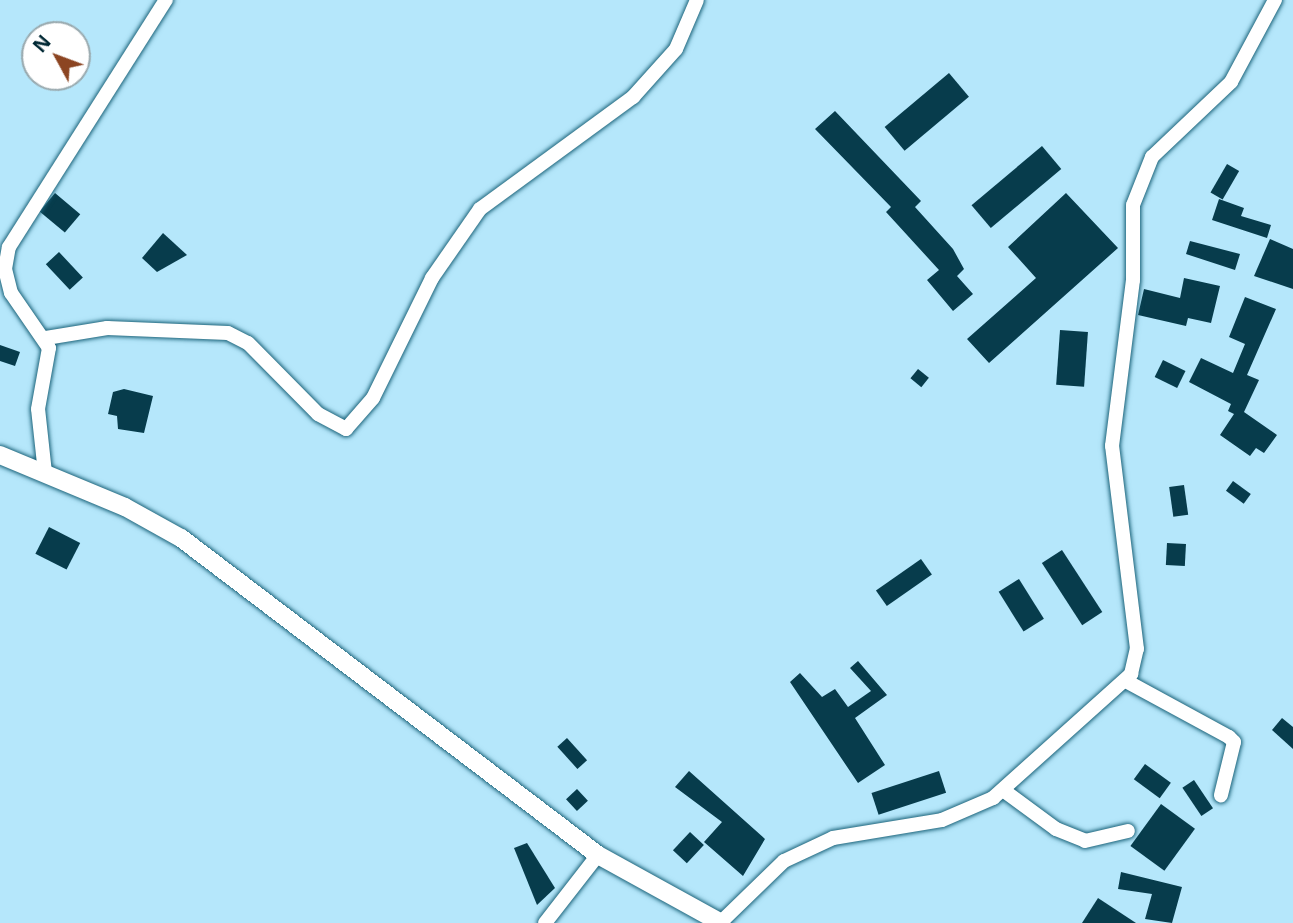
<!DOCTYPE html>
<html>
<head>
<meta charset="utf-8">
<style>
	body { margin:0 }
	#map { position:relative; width:1293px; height:923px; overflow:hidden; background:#b5e7fb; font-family:"Open Sans",sans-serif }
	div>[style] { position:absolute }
	.building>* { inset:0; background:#073c4c; transform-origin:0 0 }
	.roads { filter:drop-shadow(0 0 2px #1c647b) drop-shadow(0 0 2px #1c647b) }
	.minor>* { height:14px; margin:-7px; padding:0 7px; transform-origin:7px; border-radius:7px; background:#fff }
	.major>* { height:18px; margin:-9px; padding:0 9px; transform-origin:9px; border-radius:9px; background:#fff }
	span { translate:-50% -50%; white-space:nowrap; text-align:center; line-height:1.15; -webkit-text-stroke:7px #fff; paint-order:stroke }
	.north { position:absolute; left:21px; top:21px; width:70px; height:70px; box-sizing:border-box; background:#fff; border:2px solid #99a9ae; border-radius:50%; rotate:311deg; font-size:19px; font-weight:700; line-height:28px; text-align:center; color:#002834 }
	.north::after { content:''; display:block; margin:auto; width:24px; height:32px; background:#8c4522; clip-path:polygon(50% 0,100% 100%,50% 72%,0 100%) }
</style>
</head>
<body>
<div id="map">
	<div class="building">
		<div style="left:949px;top:73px;width:31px;height:84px;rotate:50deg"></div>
		<div style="clip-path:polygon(835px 111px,921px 201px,915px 207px,953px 249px,964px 269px,957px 276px,973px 294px,953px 311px,927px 280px,939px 270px,886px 212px,891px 207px,815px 129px)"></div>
		<div style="left:1042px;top:146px;width:30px;height:92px;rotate:50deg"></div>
		<div style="left:1227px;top:164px;width:14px;height:33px;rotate:30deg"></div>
		<div style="left:55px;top:193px;width:33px;height:24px;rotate:40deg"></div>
		<div style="clip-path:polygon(1066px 193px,1118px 248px,989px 363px,967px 339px,1036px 278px,1008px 247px)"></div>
		<div style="clip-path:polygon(1219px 199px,1244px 208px,1241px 216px,1271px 225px,1267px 238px,1212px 220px)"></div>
		<div style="clip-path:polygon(163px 233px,187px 255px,157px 272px,142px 258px)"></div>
		<div style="clip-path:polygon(1270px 239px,1293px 249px,1293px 289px,1254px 276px)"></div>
		<div style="clip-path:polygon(1190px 241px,1240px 254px,1235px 270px,1186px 254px)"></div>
		<div style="left:59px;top:252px;width:35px;height:18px;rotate:47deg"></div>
		<div style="clip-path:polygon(1184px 278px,1220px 286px,1211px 323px,1188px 318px,1186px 326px,1138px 315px,1144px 289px,1180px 298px)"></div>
		<div style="clip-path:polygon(1245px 297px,1276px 309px,1247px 375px,1259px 380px,1244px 412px,1277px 435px,1264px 453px,1256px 448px,1250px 456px,1220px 435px,1234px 414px,1228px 411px,1231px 404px,1189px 382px,1201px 358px,1233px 373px,1245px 344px,1229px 337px)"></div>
		<div style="left:1060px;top:330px;width:28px;height:55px;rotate:4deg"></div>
		<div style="clip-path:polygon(0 345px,20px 352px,15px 366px,0 361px)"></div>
		<div style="left:1163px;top:360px;width:25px;height:19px;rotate:26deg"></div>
		<div style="left:918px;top:369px;width:14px;height:12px;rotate:39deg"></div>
		<div style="clip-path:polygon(124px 389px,153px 396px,144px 433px,118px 429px,117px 416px,108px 414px,113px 392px)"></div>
		<div style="left:1233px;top:481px;width:22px;height:12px;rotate:36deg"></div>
		<div style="left:1184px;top:485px;width:30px;height:15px;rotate:82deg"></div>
		<div style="left:49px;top:527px;width:35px;height:30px;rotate:27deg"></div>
		<div style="left:1167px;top:543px;width:19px;height:22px;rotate:3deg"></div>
		<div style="left:1062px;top:550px;width:74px;height:24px;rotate:57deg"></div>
		<div style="left:921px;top:559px;width:19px;height:55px;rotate:55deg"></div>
		<div style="left:1019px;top:579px;width:47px;height:24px;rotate:58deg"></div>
		<div style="clip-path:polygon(858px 661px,887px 695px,855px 718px,885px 765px,858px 783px,790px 682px,800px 673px,822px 697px,835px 689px,848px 707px,871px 691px,850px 668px)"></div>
		<div style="clip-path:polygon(1282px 718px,1293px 727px,1293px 749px,1272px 730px)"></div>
		<div style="left:567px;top:738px;width:30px;height:13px;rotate:48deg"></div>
		<div style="left:1145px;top:764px;width:32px;height:19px;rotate:36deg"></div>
		<div style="clip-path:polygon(689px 771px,765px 839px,743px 876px,704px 842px,722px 822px,675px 787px)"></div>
		<div style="left:939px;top:771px;width:23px;height:71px;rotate:72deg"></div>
		<div style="left:1194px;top:780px;width:34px;height:14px;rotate:56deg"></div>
		<div style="left:577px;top:789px;width:16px;height:15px;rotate:47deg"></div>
		<div style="left:1161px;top:804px;width:42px;height:52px;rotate:36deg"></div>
		<div style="left:690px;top:832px;width:19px;height:25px;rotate:43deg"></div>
		<div style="clip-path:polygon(527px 843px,555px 888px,537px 905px,514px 848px)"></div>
		<div style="clip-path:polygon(1121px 872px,1182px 887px,1172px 923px,1145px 919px,1152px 894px,1118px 889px)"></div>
		<div style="clip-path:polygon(1098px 898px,1136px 923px,1082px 923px)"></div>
	</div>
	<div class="roads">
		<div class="minor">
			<div style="left:46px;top:338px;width:62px;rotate:-9.3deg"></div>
			<div style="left:107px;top:328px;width:121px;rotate:2.4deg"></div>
			<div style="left:228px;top:333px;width:22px;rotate:27deg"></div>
			<div style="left:248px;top:343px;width:100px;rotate:45.4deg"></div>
			<div style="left:318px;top:414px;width:32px;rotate:28deg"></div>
			<div style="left:346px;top:429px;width:41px;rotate:-48.9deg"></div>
			<div style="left:373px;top:398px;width:134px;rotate:-63.8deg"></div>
			<div style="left:432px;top:278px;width:84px;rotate:-55.2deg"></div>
			<div style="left:480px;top:209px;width:190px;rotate:-36.2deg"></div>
			<div style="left:633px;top:97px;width:64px;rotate:-48.1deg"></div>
			<div style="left:676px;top:49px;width:53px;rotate:-66.8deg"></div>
			<div style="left:45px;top:473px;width:64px;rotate:-96.2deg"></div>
			<div style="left:38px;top:409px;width:62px;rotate:-79.8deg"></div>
			<div style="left:49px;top:348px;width:67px;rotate:-124.6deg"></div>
			<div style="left:11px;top:293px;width:25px;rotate:-104deg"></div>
			<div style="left:5px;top:269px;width:22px;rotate:-80deg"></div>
			<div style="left:9px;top:247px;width:293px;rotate:-57.6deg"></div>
			<div style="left:1126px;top:681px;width:117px;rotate:28.5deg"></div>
			<div style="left:1229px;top:737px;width:7px;rotate:45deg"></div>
			<div style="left:1234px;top:742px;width:55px;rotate:103.8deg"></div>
			<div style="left:1003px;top:790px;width:66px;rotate:36.3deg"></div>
			<div style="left:1056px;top:829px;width:31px;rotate:22deg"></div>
			<div style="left:1085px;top:841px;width:44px;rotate:-13.1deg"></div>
			<div style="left:545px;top:923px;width:86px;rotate:-52.1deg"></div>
			<div style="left:720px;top:923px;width:89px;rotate:-44.1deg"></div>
			<div style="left:784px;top:861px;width:54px;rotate:-25.1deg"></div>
			<div style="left:833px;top:838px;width:110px;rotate:-9.4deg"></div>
			<div style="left:942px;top:820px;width:56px;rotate:-23.3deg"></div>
			<div style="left:993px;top:798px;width:186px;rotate:-41.9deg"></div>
			<div style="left:1131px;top:674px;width:26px;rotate:-77deg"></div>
			<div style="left:1137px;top:649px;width:205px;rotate:-97deg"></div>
			<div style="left:1112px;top:446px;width:167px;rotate:-82.8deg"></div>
			<div style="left:1133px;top:280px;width:75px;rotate:-90deg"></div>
			<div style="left:1133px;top:205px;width:52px;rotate:-68.4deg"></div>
			<div style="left:1152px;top:157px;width:109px;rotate:-43.5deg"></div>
			<div style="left:1231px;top:82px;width:93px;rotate:-61.8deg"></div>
		</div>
		<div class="major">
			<div style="left:0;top:455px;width:135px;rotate:22.6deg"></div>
			<div style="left:125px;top:507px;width:64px;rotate:29deg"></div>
			<div style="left:181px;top:538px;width:524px;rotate:37.24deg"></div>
			<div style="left:598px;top:855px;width:141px;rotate:28.9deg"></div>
		</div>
	</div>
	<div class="north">N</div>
</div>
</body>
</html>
